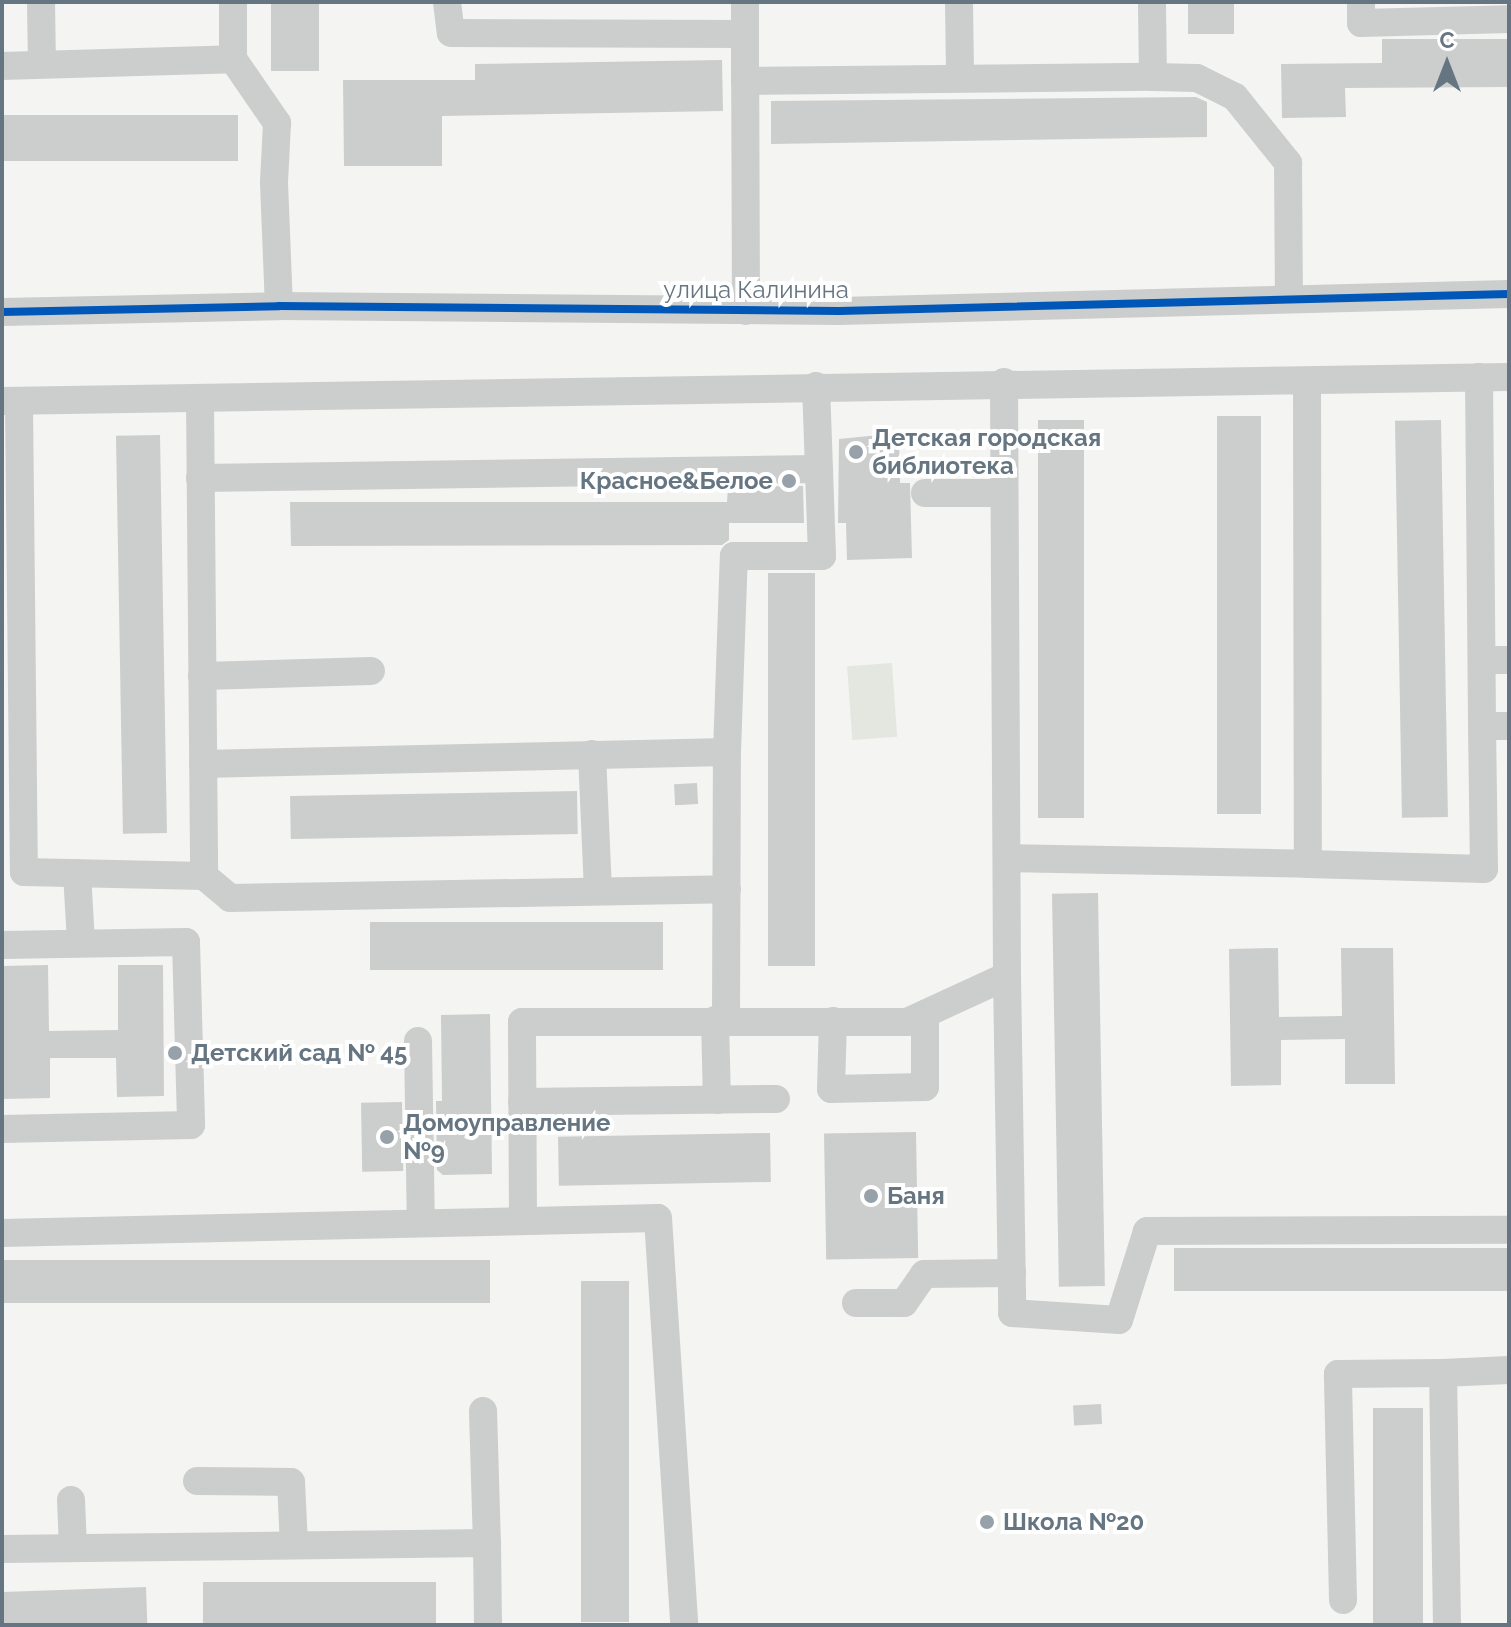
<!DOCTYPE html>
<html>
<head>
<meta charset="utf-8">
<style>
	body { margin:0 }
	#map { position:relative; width:1511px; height:1627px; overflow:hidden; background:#f4f4f2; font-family:Raleway,sans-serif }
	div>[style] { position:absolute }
	.green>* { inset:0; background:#e4e7e0; transform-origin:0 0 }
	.building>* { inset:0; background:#cccecd; transform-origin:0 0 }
	.minor>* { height:28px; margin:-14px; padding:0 14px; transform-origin:14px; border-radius:14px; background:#cccdcd }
	.cycleway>* { height:8px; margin:-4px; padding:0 4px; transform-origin:4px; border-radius:4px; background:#0057b8 }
	.dots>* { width:22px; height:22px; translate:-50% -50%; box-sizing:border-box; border:4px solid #fff; border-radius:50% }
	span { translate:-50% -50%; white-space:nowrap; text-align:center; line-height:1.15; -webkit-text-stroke:8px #fff; paint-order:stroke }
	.street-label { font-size:24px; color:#657581 }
	.poi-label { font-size:24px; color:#657581; font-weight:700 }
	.left { translate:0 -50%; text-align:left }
	.right { translate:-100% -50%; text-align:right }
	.frame { position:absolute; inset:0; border:4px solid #657581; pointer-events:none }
	.north { position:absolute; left:1407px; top:24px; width:80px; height:80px; -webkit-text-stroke:6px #fff; paint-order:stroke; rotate:0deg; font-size:22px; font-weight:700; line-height:32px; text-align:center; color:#657581 }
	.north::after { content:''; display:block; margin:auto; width:28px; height:36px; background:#657581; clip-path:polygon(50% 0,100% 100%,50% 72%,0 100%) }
</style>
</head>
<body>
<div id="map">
	<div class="green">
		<div style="left:892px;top:663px;width:74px;height:45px;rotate:86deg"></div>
	</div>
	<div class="building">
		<div style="left:271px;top:2px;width:48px;height:69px"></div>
		<div style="left:1188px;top:2px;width:46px;height:32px"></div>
		<div style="clip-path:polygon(1382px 39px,1509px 39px,1509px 87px,1345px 88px,1346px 117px,1282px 118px,1281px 64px,1382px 63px)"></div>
		<div style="clip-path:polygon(722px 60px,723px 111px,442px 116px,442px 166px,344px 166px,343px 80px,475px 80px,475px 64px)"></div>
		<div style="clip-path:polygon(1196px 97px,1207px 102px,1207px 137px,771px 144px,771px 101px)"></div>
		<div style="left:238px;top:115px;width:46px;height:236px;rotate:90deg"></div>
		<div style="left:1217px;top:416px;width:44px;height:398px"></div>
		<div style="left:1038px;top:420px;width:46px;height:398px"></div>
		<div style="left:1441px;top:420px;width:397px;height:46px;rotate:89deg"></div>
		<div style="clip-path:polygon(899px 433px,900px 483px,910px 483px,912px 558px,847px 560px,846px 523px,838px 523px,839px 439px)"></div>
		<div style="left:160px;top:435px;width:398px;height:44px;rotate:89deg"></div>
		<div style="clip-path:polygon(803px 486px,804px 523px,729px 523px,729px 540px,722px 545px,291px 546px,290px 502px,727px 502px,728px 487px)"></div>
		<div style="left:768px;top:573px;width:47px;height:393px"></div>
		<div style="left:697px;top:783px;width:21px;height:23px;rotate:87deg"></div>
		<div style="left:577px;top:791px;width:43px;height:287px;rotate:89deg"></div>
		<div style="left:1098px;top:893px;width:393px;height:46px;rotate:89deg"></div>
		<div style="left:663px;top:922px;width:48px;height:293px;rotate:90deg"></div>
		<div style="clip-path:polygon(1278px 948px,1279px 1017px,1342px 1016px,1341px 948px,1393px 948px,1395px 1084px,1345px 1084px,1345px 1039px,1281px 1040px,1281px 1085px,1231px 1086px,1229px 949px)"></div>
		<div style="clip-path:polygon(48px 965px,49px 1031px,118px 1030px,118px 965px,163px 965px,164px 1096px,117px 1097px,116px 1058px,50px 1058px,50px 1098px,2px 1099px,2px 966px)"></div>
		<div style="clip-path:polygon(490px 1014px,492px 1174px,443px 1175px,437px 1170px,436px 1101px,442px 1101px,441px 1015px)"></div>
		<div style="left:402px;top:1102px;width:69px;height:41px;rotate:89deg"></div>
		<div style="left:916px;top:1132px;width:126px;height:92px;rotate:89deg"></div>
		<div style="left:770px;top:1133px;width:49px;height:212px;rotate:89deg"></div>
		<div style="left:1509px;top:1248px;width:43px;height:335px;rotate:90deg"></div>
		<div style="left:490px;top:1260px;width:43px;height:488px;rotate:90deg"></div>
		<div style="left:581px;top:1281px;width:48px;height:341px"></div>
		<div style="left:1101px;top:1404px;width:20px;height:28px;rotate:87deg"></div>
		<div style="left:1373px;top:1408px;width:50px;height:217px"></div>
		<div style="left:436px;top:1582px;width:43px;height:233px;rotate:90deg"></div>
		<div style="left:146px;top:1587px;width:38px;height:144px;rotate:88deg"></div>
	</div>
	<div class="minor">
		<div style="left:41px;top:2px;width:62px;rotate:89.1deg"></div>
		<div style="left:447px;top:2px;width:31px;rotate:83deg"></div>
		<div style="left:451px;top:33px;width:292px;rotate:0.2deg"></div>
		<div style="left:959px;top:2px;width:74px;rotate:89.2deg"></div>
		<div style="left:1361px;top:2px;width:21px;rotate:90deg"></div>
		<div style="left:1361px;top:23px;width:148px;rotate:-1.5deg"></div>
		<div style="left:233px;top:59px;width:57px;rotate:-90deg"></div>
		<div style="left:2px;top:66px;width:231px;rotate:-1.7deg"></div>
		<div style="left:233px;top:59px;width:78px;rotate:55.5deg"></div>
		<div style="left:277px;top:123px;width:60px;rotate:92.9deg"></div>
		<div style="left:274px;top:183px;width:123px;rotate:87.7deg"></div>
		<div style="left:1153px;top:77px;width:44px;rotate:1.3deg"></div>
		<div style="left:1197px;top:78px;width:42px;rotate:26.6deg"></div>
		<div style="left:1235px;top:97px;width:85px;rotate:51.2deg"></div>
		<div style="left:1288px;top:163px;width:136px;rotate:89.6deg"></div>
		<div style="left:745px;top:81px;width:79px;rotate:-90deg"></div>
		<div style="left:746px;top:311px;width:230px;rotate:-90.2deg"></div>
		<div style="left:745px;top:81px;width:408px;rotate:-0.6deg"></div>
		<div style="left:1153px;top:77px;width:75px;rotate:-90.8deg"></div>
		<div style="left:2px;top:312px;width:277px;rotate:-1.2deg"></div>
		<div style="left:279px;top:306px;width:560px;rotate:0.51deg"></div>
		<div style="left:839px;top:311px;width:670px;rotate:-1.45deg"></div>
		<div style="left:1479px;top:377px;width:349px;rotate:89.5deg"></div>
		<div style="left:1482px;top:726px;width:27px"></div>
		<div style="left:1307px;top:381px;width:483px;rotate:89.9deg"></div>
		<div style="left:1308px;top:864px;width:176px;rotate:1.6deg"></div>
		<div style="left:1484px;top:869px;width:143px;rotate:-90.8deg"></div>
		<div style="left:200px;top:398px;width:478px;rotate:89.5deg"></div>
		<div style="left:2px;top:401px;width:1507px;rotate:-0.91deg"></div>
		<div style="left:19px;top:404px;width:468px;rotate:89.4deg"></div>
		<div style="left:24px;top:872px;width:180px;rotate:1.3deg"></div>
		<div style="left:204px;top:876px;width:34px;rotate:40deg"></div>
		<div style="left:230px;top:898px;width:497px;rotate:-1deg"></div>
		<div style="left:200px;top:478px;width:619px;rotate:-0.83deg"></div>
		<div style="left:925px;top:493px;width:79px"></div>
		<div style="left:1482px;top:660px;width:27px"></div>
		<div style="left:202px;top:676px;width:169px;rotate:-1.7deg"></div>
		<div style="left:592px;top:754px;width:137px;rotate:87.5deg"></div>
		<div style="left:203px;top:764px;width:524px;rotate:-1.31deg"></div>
		<div style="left:1007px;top:858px;width:301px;rotate:1.1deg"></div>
		<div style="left:77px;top:873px;width:69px;rotate:86.7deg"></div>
		<div style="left:2px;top:945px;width:184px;rotate:-0.9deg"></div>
		<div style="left:186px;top:942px;width:183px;rotate:88.4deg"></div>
		<div style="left:191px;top:1125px;width:189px;rotate:178.8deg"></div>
		<div style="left:1007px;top:976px;width:337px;rotate:89.1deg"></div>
		<div style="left:1012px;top:1313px;width:107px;rotate:3.7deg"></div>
		<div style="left:1119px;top:1320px;width:93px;rotate:-72.5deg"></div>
		<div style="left:1147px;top:1231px;width:362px;rotate:-0.2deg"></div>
		<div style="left:715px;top:1020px;width:80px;rotate:88.6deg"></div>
		<div style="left:726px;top:1020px;width:268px;rotate:-89.8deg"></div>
		<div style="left:727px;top:752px;width:196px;rotate:-88deg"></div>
		<div style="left:734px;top:556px;width:88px"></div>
		<div style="left:822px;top:556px;width:170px;rotate:-92deg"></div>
		<div style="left:833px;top:1021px;width:68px;rotate:91.7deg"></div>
		<div style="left:831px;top:1089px;width:94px;rotate:-1.2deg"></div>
		<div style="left:925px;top:1087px;width:73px;rotate:-90deg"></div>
		<div style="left:418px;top:1041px;width:181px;rotate:89.1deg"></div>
		<div style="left:522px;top:1102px;width:254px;rotate:-0.7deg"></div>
		<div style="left:523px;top:1220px;width:198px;rotate:-90.3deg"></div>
		<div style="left:522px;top:1022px;width:385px"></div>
		<div style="left:907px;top:1022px;width:110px;rotate:-24.7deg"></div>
		<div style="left:1007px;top:976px;width:594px;rotate:-90.29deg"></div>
		<div style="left:2px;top:1233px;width:656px;rotate:-1.31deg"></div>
		<div style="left:658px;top:1218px;width:408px;rotate:86.3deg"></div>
		<div style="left:856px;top:1303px;width:48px"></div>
		<div style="left:904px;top:1303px;width:35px;rotate:-55deg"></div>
		<div style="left:924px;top:1274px;width:88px;rotate:-0.7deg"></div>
		<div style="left:483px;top:1411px;width:132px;rotate:88.3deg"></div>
		<div style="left:197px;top:1481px;width:94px;rotate:0.6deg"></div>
		<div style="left:291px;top:1482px;width:63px;rotate:87.3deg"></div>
		<div style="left:71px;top:1500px;width:48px;rotate:87.6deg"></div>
		<div style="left:2px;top:1549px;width:485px;rotate:-0.7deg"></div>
		<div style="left:487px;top:1543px;width:82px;rotate:89.3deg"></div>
		<div style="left:1343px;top:1600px;width:226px;rotate:-91.3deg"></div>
		<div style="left:1338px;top:1374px;width:105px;rotate:-0.5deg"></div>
		<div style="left:1447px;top:1625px;width:252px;rotate:-90.9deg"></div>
		<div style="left:1443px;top:1373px;width:66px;rotate:-2.6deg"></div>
	</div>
	<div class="cycleway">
		<div style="left:2px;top:312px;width:277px;rotate:-1.2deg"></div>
		<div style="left:279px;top:306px;width:560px;rotate:0.51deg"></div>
		<div style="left:839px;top:311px;width:670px;rotate:-1.45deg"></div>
	</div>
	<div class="dots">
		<div style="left:856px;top:452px;background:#97a1a9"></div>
		<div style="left:789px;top:481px;background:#97a1a9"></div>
		<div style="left:175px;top:1053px;background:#97a1a9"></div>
		<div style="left:387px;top:1137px;background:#97a1a9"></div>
		<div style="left:871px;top:1196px;background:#97a1a9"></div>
		<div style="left:987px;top:1522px;background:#97a1a9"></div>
	</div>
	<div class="street-label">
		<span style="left:756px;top:290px">улица Калинина</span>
	</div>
	<div class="poi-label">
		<span class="left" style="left:872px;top:452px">Детская городская<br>библиотека</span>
		<span class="right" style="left:773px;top:481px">Красное&amp;Белое</span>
		<span class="left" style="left:191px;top:1053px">Детский сад № 45</span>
		<span class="left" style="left:403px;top:1137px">Домоуправление<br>№9</span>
		<span class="left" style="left:887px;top:1196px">Баня</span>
		<span class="left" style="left:1003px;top:1522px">Школа №20</span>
	</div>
	<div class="frame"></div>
	<div class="north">С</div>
</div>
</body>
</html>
